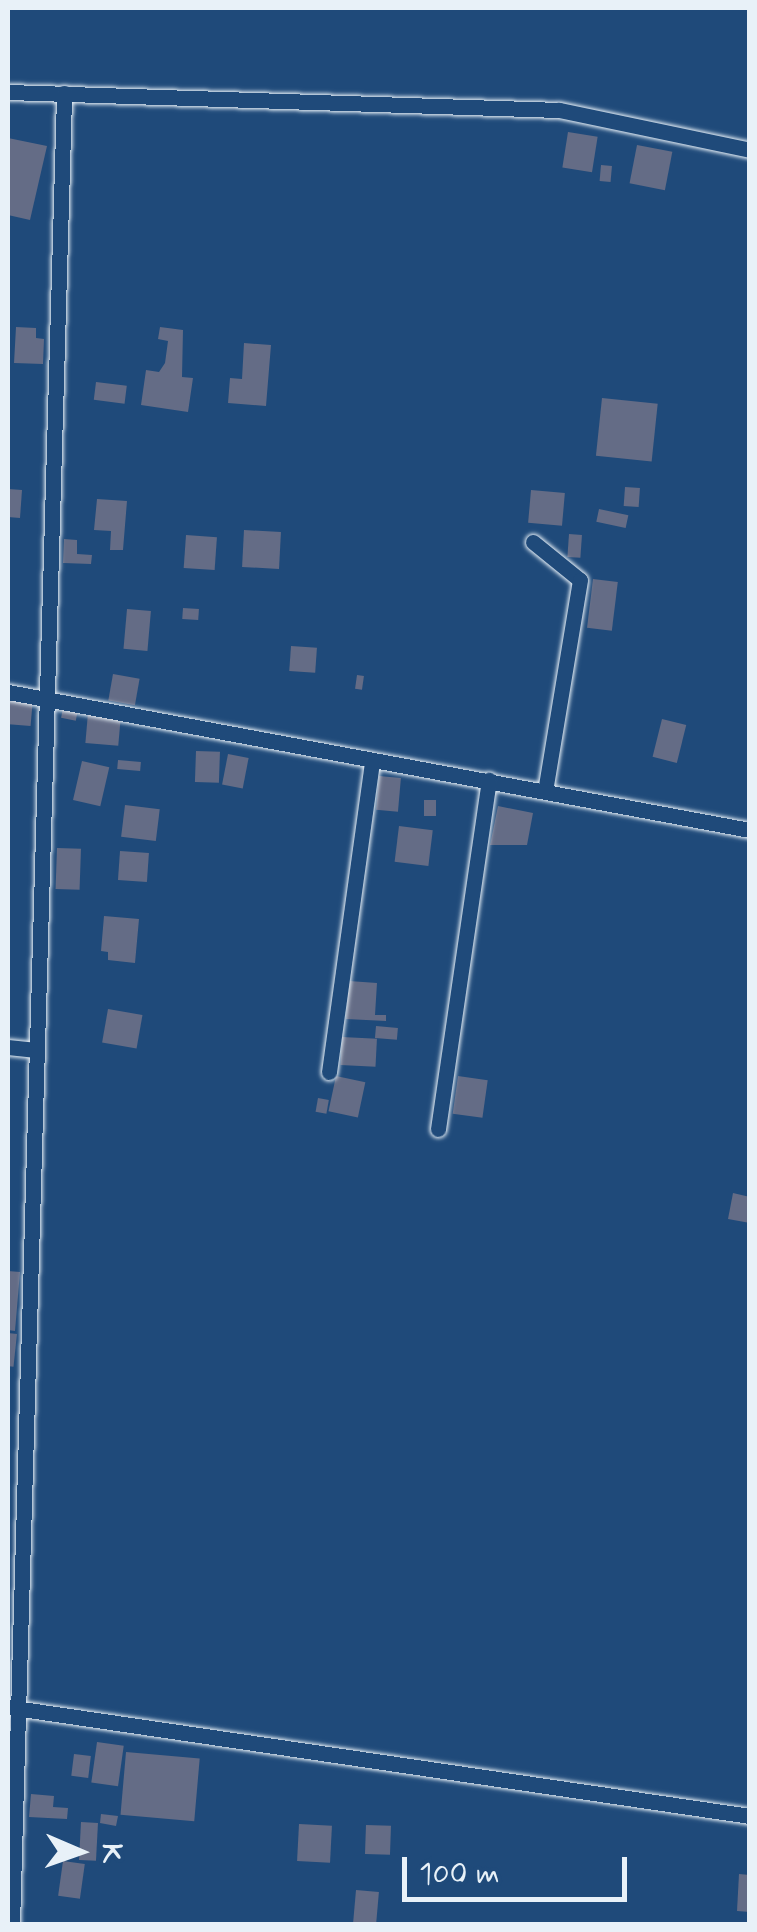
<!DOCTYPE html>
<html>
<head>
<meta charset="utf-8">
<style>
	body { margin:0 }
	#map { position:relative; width:757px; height:1932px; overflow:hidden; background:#1f4a7a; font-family:Mynerve,sans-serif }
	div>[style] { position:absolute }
	.building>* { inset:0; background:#646c86; transform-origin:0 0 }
	.roads { filter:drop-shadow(0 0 2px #e8f1f8) drop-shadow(0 0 2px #e8f1f8) }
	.street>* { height:15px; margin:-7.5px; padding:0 7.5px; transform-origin:7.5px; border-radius:7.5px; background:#1f4a7a }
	span { translate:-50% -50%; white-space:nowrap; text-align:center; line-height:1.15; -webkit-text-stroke:8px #1f4a7a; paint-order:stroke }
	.frame { position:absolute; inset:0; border:10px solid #e8f1f8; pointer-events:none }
	.north { position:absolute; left:30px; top:1802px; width:100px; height:100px; -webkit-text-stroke:8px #1f4a7a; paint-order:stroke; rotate:92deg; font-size:28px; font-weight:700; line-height:40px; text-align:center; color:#e8f1f8 }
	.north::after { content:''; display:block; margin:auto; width:35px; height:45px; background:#e8f1f8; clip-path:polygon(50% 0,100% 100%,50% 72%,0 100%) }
	.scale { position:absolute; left:402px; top:1857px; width:225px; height:45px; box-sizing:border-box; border:5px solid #e8f1f8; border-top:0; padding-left:12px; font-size:30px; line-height:35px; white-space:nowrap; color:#e8f1f8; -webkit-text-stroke:8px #1f4a7a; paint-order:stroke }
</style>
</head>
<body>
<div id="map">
	<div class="building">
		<div style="left:568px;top:132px;width:30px;height:36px;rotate:9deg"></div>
		<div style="clip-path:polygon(8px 138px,47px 146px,30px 220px,8px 215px)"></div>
		<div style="left:637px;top:145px;width:36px;height:39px;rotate:11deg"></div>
		<div style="left:601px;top:165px;width:11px;height:16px;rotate:5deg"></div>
		<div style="clip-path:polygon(16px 327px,36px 328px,36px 338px,44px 339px,43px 364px,14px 363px)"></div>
		<div style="clip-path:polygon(160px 327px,183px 330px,182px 377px,193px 378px,188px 412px,141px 405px,146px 370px,159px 372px,165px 363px,168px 341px,158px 339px)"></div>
		<div style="clip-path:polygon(244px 343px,271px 345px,266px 406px,228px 403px,230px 378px,242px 379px)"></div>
		<div style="left:96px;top:382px;width:31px;height:18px;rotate:7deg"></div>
		<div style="left:602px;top:398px;width:56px;height:58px;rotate:6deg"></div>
		<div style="left:625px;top:487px;width:15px;height:19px;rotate:4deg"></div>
		<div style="clip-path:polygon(8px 489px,22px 490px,20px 518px,8px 517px)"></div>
		<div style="left:531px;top:490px;width:34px;height:33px;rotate:5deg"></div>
		<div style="clip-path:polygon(97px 499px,127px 501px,123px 550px,110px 550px,111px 531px,94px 530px)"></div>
		<div style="left:599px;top:509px;width:30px;height:13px;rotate:12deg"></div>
		<div style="left:244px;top:530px;width:37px;height:37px;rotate:3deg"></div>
		<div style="left:569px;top:534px;width:13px;height:23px;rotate:4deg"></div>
		<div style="left:186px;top:535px;width:31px;height:33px;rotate:4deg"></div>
		<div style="clip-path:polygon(64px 539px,77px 540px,77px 554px,92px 555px,91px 564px,63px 563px)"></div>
		<div style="left:593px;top:579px;width:25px;height:49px;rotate:7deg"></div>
		<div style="left:183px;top:608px;width:16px;height:11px;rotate:4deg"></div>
		<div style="left:127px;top:609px;width:24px;height:40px;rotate:5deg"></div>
		<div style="left:291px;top:646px;width:26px;height:25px;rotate:4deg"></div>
		<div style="left:113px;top:674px;width:27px;height:27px;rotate:10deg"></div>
		<div style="left:357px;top:675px;width:7px;height:14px;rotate:8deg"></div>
		<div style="left:8px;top:697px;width:25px;height:27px;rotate:5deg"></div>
		<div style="left:63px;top:708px;width:15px;height:10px;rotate:11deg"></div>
		<div style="left:88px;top:713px;width:33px;height:30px;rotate:5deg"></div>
		<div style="left:662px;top:719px;width:25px;height:39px;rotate:14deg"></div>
		<div style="left:196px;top:751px;width:24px;height:31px;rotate:2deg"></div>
		<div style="left:228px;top:754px;width:21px;height:31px;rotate:11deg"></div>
		<div style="left:118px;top:760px;width:23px;height:9px;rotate:5deg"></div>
		<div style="left:82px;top:761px;width:28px;height:40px;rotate:13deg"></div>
		<div style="left:379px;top:776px;width:22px;height:34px;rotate:5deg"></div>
		<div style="left:424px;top:800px;width:12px;height:16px"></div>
		<div style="left:125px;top:805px;width:35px;height:32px;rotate:7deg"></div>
		<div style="clip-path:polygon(498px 806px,533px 813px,527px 845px,490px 845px)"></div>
		<div style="left:399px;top:826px;width:34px;height:36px;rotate:7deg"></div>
		<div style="left:57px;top:848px;width:24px;height:41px;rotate:2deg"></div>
		<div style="left:120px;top:851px;width:29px;height:29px;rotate:4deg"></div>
		<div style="clip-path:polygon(104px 916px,139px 919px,135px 963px,108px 960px,108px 952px,101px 951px)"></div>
		<div style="clip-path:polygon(349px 981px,377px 983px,375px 1015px,386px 1015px,386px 1021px,346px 1019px)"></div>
		<div style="left:108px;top:1009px;width:35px;height:34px;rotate:10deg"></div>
		<div style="left:376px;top:1026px;width:22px;height:12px;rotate:5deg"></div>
		<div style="left:342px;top:1037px;width:35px;height:28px;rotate:3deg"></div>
		<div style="left:336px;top:1076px;width:30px;height:36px;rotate:12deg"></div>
		<div style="left:458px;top:1076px;width:30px;height:38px;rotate:8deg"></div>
		<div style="left:318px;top:1098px;width:11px;height:14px;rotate:10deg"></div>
		<div style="clip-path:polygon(733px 1193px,750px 1197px,750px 1223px,728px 1219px)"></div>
		<div style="clip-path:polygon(8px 1271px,20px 1272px,15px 1331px,8px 1330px)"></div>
		<div style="left:8px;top:1333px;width:9px;height:33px;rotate:6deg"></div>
		<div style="left:97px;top:1742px;width:27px;height:41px;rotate:8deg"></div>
		<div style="left:126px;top:1752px;width:74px;height:63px;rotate:5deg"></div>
		<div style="left:74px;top:1754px;width:17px;height:22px;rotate:7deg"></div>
		<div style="clip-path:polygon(31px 1794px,54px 1796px,53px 1807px,68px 1808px,67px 1819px,29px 1817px)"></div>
		<div style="clip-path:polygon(101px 1814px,118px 1816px,116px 1826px,100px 1823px)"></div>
		<div style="left:81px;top:1822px;width:17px;height:38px;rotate:3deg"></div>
		<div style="left:299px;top:1824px;width:33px;height:37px;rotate:3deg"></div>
		<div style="left:366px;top:1825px;width:25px;height:29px;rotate:2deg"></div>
		<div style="left:63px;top:1861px;width:22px;height:35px;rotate:8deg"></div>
		<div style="clip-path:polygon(739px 1874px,750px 1875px,750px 1912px,737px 1911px)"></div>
		<div style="left:356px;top:1890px;width:23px;height:34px;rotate:5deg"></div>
	</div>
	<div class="roads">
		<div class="street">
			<div style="left:8px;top:92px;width:551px;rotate:1.87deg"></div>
			<div style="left:559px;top:110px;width:195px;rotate:11.8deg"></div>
			<div style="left:533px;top:542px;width:60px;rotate:39deg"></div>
			<div style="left:580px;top:580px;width:214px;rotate:99.4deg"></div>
			<div style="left:8px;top:692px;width:755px;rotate:10.54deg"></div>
			<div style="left:8px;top:1047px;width:28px;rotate:6deg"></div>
			<div style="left:329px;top:1072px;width:313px;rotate:-82.1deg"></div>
			<div style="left:438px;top:1129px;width:353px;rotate:-81.7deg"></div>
			<div style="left:8px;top:1707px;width:750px;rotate:8.36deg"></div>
			<div style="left:12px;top:1924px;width:1832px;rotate:-88.37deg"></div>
		</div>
	</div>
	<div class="frame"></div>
	<div class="north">K</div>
	<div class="scale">100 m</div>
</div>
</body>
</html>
